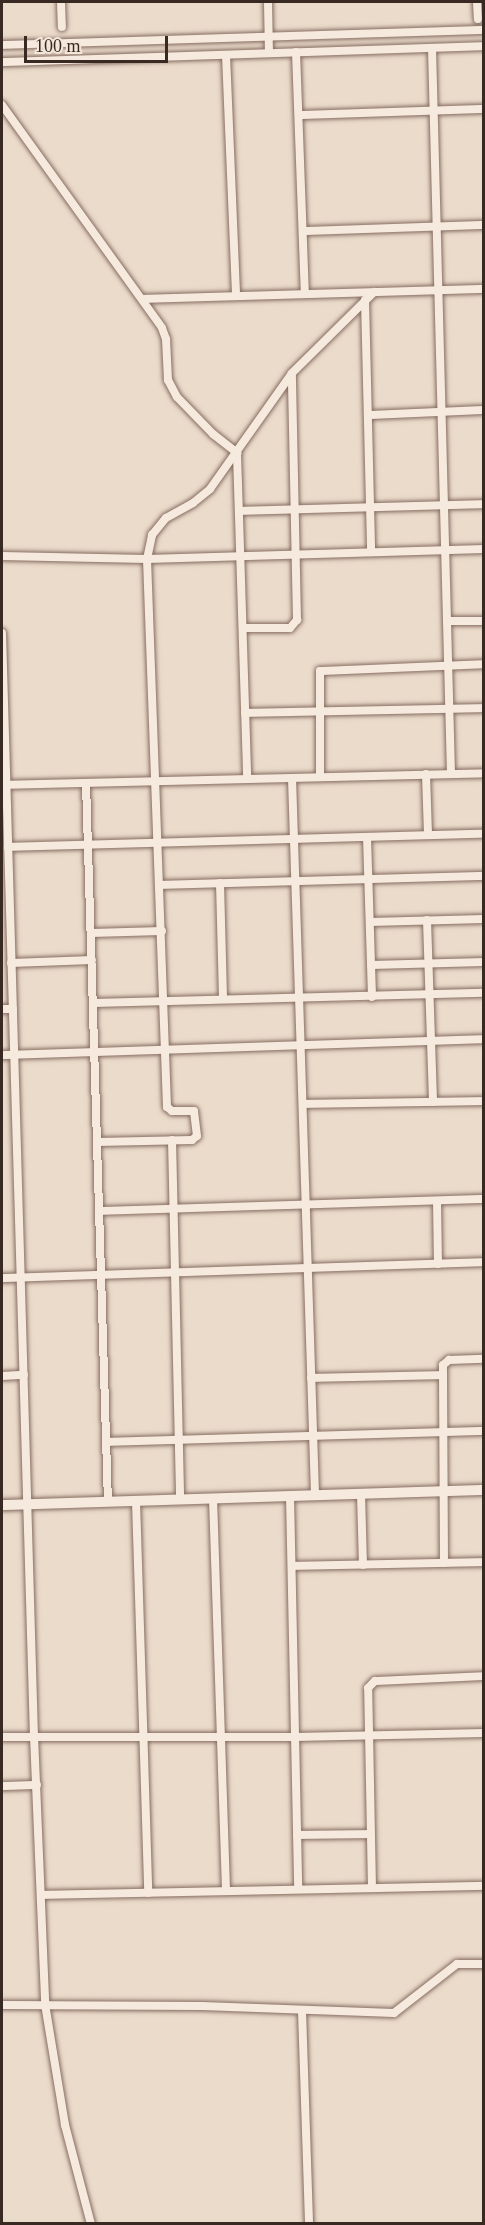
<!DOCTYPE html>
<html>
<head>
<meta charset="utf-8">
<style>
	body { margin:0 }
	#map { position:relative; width:485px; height:2225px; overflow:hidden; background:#ebdbcb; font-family:"Times New Roman",serif }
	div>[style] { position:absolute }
	.roads { filter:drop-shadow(0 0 2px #866d61) drop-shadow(0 0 2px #866d61) }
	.minor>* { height:8px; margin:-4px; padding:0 4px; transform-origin:4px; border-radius:4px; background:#f6eade }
	.tertiary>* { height:10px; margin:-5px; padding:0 5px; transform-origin:5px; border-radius:5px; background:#f6eade }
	span { translate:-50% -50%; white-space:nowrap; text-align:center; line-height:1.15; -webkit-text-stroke:4.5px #f3e7da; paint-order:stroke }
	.frame { position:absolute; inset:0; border:3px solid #392923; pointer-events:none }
	.scale { position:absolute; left:24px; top:36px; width:144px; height:27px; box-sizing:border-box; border:3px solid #392923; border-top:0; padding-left:8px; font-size:18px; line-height:21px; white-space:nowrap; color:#392923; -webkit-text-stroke:4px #f3e7da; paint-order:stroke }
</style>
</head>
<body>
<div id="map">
	<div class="roads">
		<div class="minor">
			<div style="left:61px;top:2px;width:25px;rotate:88deg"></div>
			<div style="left:268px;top:2px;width:51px;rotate:88.9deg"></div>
			<div style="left:477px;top:2px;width:17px;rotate:87deg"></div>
			<div style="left:2px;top:45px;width:482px;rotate:-1.8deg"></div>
			<div style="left:432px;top:48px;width:726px;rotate:88.5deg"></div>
			<div style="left:296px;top:52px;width:242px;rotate:87.9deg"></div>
			<div style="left:226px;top:55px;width:241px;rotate:87.6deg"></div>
			<div style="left:2px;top:62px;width:482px;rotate:-1.9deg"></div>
			<div style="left:2px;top:105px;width:274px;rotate:54.3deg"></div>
			<div style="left:162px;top:328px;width:12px;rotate:70deg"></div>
			<div style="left:166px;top:339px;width:41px;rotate:87.2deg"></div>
			<div style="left:168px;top:380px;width:19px;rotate:62deg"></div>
			<div style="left:177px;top:397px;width:52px;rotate:45.8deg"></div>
			<div style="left:213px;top:434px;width:31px;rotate:38deg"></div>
			<div style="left:237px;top:453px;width:326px;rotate:88.2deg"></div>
			<div style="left:299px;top:115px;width:185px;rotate:-1.9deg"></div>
			<div style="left:303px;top:231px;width:181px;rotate:-1.9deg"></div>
			<div style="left:144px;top:299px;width:340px;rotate:-1.7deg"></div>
			<div style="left:365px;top:300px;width:251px;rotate:88.6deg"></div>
			<div style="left:369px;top:415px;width:115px;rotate:-2.5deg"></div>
			<div style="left:240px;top:511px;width:244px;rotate:-1.6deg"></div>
			<div style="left:2px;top:556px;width:145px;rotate:1.2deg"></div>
			<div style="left:147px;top:559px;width:337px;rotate:-1.7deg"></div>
			<div style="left:447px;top:621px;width:37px"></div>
			<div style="left:243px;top:628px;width:47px"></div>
			<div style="left:290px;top:628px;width:11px;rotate:-49deg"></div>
			<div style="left:297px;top:620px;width:246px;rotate:-91.2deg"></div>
			<div style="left:2px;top:633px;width:1103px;rotate:88.34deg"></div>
			<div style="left:34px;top:1736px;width:268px;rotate:87.6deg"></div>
			<div style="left:45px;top:2004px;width:123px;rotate:80.6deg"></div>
			<div style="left:65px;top:2125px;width:102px;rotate:75.3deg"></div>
			<div style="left:245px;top:713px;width:239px;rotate:-1.2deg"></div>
			<div style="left:426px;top:774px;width:61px;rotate:88.1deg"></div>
			<div style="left:320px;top:777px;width:106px;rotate:-90deg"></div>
			<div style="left:320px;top:671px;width:164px;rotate:-2.4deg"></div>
			<div style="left:292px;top:778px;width:717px;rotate:88.16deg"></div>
			<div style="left:86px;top:783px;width:719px;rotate:88.25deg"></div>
			<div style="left:3px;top:785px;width:481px;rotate:-1.4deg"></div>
			<div style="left:367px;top:837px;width:160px;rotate:88.2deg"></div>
			<div style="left:8px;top:847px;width:476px;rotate:-1.6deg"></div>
			<div style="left:220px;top:883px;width:116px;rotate:88.5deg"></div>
			<div style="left:161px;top:885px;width:323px;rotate:-1.6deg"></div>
			<div style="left:427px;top:920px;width:182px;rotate:88.1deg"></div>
			<div style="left:370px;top:922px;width:114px;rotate:-1.5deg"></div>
			<div style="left:91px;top:933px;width:71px;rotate:-1.6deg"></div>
			<div style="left:11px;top:963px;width:81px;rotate:-2.1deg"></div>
			<div style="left:371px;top:965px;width:113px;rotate:-1.5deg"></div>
			<div style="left:93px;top:1003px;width:391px;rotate:-1.5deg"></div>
			<div style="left:2px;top:1009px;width:11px"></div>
			<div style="left:2px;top:1055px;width:482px;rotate:-1.9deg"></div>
			<div style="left:303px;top:1104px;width:181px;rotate:-0.9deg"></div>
			<div style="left:172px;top:1140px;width:358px;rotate:88.7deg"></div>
			<div style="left:97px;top:1142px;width:95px;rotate:-1.2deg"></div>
			<div style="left:192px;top:1140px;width:6px;rotate:-39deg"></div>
			<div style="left:197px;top:1136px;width:25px;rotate:-97deg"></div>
			<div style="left:194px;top:1111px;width:22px;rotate:180deg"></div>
			<div style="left:172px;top:1111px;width:6px;rotate:-141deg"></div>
			<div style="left:167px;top:1107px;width:548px;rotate:-92.09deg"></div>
			<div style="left:147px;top:559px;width:25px;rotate:-78deg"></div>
			<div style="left:152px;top:535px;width:22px;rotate:-51deg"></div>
			<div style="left:166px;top:518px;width:31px;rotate:-29deg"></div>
			<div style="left:193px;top:503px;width:22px;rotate:-39deg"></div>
			<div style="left:210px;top:489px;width:142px;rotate:-54.7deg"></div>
			<div style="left:292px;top:373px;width:115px;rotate:-44.6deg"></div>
			<div style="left:437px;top:1201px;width:63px;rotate:89.1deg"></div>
			<div style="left:99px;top:1211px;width:385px;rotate:-1.8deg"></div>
			<div style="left:2px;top:1278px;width:482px;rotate:-1.9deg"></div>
			<div style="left:2px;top:1376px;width:22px;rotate:-3deg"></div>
			<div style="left:311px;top:1378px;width:132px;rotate:-1.3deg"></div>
			<div style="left:107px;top:1442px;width:377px;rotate:-1.7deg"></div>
			<div style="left:361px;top:1494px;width:71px;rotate:88.4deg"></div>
			<div style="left:290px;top:1496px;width:393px;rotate:88.8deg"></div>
			<div style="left:213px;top:1498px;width:393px;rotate:88.1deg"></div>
			<div style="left:136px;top:1501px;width:392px;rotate:88.2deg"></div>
			<div style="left:444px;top:1563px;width:198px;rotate:-90.3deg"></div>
			<div style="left:443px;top:1365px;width:8px;rotate:-40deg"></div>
			<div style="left:449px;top:1360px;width:35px;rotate:-2deg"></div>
			<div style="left:292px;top:1566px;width:192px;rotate:-1.2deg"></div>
			<div style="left:2px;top:1737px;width:293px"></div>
			<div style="left:295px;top:1737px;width:189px;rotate:-1.2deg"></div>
			<div style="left:2px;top:1786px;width:35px;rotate:-2deg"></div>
			<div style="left:297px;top:1835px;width:73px;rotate:-0.8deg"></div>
			<div style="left:372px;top:1888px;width:200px;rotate:-91.1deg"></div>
			<div style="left:368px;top:1688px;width:10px;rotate:-45deg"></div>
			<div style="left:375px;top:1681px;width:109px;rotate:-2.6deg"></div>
			<div style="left:41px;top:1895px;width:443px;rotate:-1.2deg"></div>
			<div style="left:2px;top:2005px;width:200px;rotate:0.3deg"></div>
			<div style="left:202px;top:2006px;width:192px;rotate:2.1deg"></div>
			<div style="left:394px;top:2013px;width:80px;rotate:-37.9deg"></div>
			<div style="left:457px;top:1964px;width:27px"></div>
			<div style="left:302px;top:2011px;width:213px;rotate:88.1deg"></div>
		</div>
		<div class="tertiary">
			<div style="left:2px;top:1505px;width:482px;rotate:-1.8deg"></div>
		</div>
	</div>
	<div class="frame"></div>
	<div class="scale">100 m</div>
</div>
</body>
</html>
